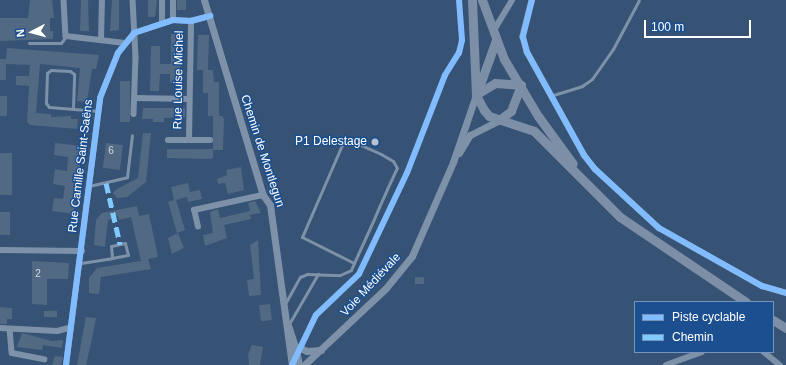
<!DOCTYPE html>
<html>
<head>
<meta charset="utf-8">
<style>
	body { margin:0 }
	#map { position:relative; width:786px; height:365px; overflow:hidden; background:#365274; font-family:Helvetica,sans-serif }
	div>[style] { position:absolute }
	.building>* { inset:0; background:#526984; transform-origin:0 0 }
	.service>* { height:3px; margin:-1.5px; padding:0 1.5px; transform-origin:1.5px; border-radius:1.5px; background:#7d92a8 }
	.minor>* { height:5.5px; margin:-2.75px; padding:0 2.75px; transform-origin:2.75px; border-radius:2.75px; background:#7d92a8 }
	.tertiary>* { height:7px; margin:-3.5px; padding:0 3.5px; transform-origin:3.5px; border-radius:3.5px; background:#7d92a8 }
	.primary>* { height:9px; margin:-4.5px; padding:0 4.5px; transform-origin:4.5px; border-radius:4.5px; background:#7d8ea7 }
	.quiet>* { height:5px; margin-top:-2.5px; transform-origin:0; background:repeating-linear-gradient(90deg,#80caff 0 10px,transparent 0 15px) }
	.cycleway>* { height:6px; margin:-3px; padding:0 3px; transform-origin:3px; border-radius:3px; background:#80bcff }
	.dots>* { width:11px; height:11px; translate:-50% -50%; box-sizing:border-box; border:2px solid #1b4f8f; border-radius:50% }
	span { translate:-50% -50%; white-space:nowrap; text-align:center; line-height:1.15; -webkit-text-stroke:3px #1b4f8f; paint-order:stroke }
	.number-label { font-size:10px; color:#d4dae0 }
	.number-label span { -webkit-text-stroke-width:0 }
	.street-label { font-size:12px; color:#fff }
	.poi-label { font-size:12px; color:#fff }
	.right { translate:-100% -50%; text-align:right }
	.legend { position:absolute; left:634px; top:301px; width:140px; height:52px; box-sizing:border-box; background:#1b4f8f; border:1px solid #7695bc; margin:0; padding:5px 7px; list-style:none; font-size:12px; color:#fff }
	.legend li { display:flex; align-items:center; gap:8px; height:20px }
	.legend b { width:20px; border:1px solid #7695bc }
	.north { position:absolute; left:12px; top:12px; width:40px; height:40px; -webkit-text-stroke:3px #1b4f8f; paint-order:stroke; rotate:264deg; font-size:11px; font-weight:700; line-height:16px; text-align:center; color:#fff }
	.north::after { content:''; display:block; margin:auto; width:14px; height:18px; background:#fff; clip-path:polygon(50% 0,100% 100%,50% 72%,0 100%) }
	.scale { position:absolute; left:644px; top:20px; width:107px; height:18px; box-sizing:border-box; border:2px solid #fff; border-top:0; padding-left:5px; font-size:12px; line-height:14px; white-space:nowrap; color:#fff; -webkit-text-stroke:3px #1b4f8f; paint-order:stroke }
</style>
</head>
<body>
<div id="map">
	<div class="building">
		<div style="clip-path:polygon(30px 0,52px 0,54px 18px,50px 18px,50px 31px,53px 31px,53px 39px,0 41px,0 18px,28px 18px)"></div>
		<div style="clip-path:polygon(81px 0,88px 0,89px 31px,80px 31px)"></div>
		<div style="clip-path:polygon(112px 0,119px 0,119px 30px,110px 31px)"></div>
		<div style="clip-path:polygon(148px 0,157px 0,155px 17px,148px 17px)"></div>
		<div style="left:177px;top:0;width:9px;height:10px"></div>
		<div style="clip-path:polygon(171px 34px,181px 34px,180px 83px,170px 83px,170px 74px,160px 74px,159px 91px,150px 91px,151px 46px,160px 46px,160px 64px,171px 64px)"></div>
		<div style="clip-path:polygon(198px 35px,209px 35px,208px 70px,213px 70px,214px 82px,219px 82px,219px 116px,208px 116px,208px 93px,203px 93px,203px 70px,197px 70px)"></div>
		<div style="clip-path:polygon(7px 48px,99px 55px,96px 69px,92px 69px,87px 102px,77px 101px,80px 68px,40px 64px,36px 113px,51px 114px,51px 117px,71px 116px,71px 119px,78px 119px,77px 129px,30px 125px,27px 122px,29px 86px,16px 85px,16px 76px,29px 76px,30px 65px,6px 64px,6px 80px,0 80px,0 59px,6px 59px)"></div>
		<div style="left:120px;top:81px;width:10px;height:41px"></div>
		<div style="left:0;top:96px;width:7px;height:20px"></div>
		<div style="clip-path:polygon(143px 108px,185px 108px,185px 117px,164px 118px,164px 122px,153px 122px,153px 119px,142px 119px)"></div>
		<div style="clip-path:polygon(213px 116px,222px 116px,224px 119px,223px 150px,213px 150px,213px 158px,210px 159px,167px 158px,167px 149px,213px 149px)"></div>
		<div style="clip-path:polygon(143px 133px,151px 133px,146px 182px,127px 197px,117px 198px,113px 193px,117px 189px,138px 178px)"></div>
		<div style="clip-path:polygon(55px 143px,82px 146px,74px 214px,52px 211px,54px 198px,63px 199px,65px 186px,53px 184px,55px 169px,67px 171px,68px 157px,54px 155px)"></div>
		<div style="left:106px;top:143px;width:17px;height:25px;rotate:7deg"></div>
		<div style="left:0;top:153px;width:12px;height:42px"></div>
		<div style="clip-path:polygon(241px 167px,244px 190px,228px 194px,225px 183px,218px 184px,217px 179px,227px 175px,226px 170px)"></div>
		<div style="clip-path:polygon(188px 183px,190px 192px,200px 190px,202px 199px,188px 202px,187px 197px,176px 200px,185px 230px,177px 233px,168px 202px,174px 200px,171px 187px)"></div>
		<div style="clip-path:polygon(255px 201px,261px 213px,250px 215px,251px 219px,224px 225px,227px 238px,205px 246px,203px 235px,213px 233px,210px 212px,218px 209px,220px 218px,250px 211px,248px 203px)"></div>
		<div style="clip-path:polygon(137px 206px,139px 216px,149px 214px,158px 257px,148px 259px,151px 269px,101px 277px,99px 294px,89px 293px,89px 278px,97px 268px,141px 261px,131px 217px,119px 220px,118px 216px,108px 220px,105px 247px,94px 245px,96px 220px,102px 213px)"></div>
		<div style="left:0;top:212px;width:10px;height:23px"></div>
		<div style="clip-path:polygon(178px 233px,184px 248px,172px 254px,168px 238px)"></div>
		<div style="clip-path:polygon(258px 240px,261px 295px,249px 296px,247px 280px,254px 279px,250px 245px)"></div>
		<div style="clip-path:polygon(32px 261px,69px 263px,68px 279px,47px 279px,47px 305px,32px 304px)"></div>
		<div style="left:415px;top:277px;width:9px;height:7px"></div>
		<div style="left:270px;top:304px;width:16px;height:11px;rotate:83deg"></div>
		<div style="clip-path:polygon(0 307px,12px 308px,12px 319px,7px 319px,7px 324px,0 324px)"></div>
		<div style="left:44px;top:311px;width:13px;height:6px"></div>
		<div style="clip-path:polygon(86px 317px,96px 318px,91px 343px,86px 365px,77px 365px)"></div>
		<div style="clip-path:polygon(22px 333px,52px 341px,63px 340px,62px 348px,43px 345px,42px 350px,17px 347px)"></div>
		<div style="clip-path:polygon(252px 345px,263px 347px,260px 365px,249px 365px,248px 354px)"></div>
		<div style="clip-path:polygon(55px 356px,63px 357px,61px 365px,52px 365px)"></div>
	</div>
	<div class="service">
		<div style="left:29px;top:43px;width:32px"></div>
		<div style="left:61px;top:43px;width:9px;rotate:-54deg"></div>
		<div style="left:550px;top:96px;width:34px;rotate:-17deg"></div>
		<div style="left:582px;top:86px;width:12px;rotate:-35deg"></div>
		<div style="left:592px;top:79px;width:37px;rotate:-55deg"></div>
		<div style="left:613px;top:49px;width:55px;rotate:-62deg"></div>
		<div style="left:73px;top:108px;width:34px;rotate:-88deg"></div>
		<div style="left:74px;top:74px;width:5px;rotate:-143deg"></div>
		<div style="left:70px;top:71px;width:19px;rotate:-177deg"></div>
		<div style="left:51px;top:70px;width:5px;rotate:143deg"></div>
		<div style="left:47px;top:73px;width:30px;rotate:92deg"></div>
		<div style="left:46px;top:103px;width:5px;rotate:53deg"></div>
		<div style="left:49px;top:107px;width:49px;rotate:4.7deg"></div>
		<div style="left:89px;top:186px;width:39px;rotate:-13deg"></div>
		<div style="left:127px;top:177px;width:42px;rotate:-83.2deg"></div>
		<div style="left:81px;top:263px;width:31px;rotate:-9deg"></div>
		<div style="left:112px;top:258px;width:16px;rotate:-11deg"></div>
		<div style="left:128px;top:255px;width:12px;rotate:-104deg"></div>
		<div style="left:125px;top:243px;width:14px;rotate:168deg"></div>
		<div style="left:111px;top:246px;width:12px;rotate:85deg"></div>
		<div style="left:286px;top:302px;width:29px;rotate:-61deg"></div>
		<div style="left:300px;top:277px;width:8px;rotate:-23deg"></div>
		<div style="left:307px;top:274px;width:33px;rotate:2deg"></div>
		<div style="left:340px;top:275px;width:12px;rotate:-24deg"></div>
		<div style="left:351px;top:270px;width:8px;rotate:-67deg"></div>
		<div style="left:354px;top:263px;width:48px;rotate:-65.6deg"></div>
		<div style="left:374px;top:219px;width:15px;rotate:-67deg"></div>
		<div style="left:380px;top:205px;width:17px;rotate:-66deg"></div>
		<div style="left:387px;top:189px;width:23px;rotate:-65deg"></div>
		<div style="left:397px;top:168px;width:8px;rotate:-120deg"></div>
		<div style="left:393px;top:161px;width:14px;rotate:-150deg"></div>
		<div style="left:381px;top:154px;width:39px;rotate:-156deg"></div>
		<div style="left:345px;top:138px;width:108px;rotate:113.5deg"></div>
		<div style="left:302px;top:237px;width:58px;rotate:26.6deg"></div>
		<div style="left:289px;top:324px;width:58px;rotate:-59.9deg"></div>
	</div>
	<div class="minor">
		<div style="left:64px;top:0;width:36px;rotate:87deg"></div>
		<div style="left:66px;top:36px;width:59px;rotate:6.8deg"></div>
		<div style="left:133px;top:0;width:57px;rotate:87deg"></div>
		<div style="left:136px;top:57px;width:57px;rotate:92deg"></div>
		<div style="left:532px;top:0;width:38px;rotate:104deg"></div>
		<div style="left:523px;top:37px;width:16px;rotate:75deg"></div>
		<div style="left:527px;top:52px;width:118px;rotate:61deg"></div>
		<div style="left:584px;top:155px;width:18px;rotate:52deg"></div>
		<div style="left:595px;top:169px;width:87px;rotate:42.7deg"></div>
		<div style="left:659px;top:228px;width:118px;rotate:29.4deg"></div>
		<div style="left:762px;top:286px;width:25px;rotate:16deg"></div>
		<div style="left:173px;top:20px;width:20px;rotate:-90deg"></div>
		<div style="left:162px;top:24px;width:24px;rotate:-90deg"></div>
		<div style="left:493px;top:32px;width:37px;rotate:-59deg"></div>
		<div style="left:101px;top:40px;width:40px;rotate:-88.6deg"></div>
		<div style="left:135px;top:98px;width:54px;rotate:1.1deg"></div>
		<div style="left:168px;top:140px;width:42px"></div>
		<div style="left:189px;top:140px;width:119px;rotate:-89deg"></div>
		<div style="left:198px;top:227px;width:17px;rotate:-103deg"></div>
		<div style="left:194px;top:210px;width:71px;rotate:-12.3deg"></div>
		<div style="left:0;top:250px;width:82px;rotate:0.7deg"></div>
		<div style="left:0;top:328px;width:57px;rotate:3deg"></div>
		<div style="left:57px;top:331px;width:12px;rotate:-14deg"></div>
		<div style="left:10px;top:329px;width:24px;rotate:85deg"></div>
		<div style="left:12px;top:353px;width:33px;rotate:11deg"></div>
		<div style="left:764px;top:352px;width:21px;rotate:39deg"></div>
		<div style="left:66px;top:365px;width:269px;rotate:-82.7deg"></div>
		<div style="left:100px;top:98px;width:48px;rotate:-68.2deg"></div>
		<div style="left:118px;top:53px;width:26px;rotate:-51deg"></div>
		<div style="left:134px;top:33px;width:41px;rotate:-18.4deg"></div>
		<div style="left:173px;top:20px;width:18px;rotate:3deg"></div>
		<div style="left:191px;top:21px;width:20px;rotate:-15deg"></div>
		<div style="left:666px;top:365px;width:38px;rotate:-20deg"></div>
	</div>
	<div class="tertiary">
		<div style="left:204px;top:0;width:204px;rotate:73.2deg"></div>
		<div style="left:263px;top:195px;width:12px;rotate:55deg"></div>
		<div style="left:270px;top:205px;width:162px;rotate:82.2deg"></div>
		<div style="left:459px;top:153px;width:21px;rotate:-59deg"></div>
		<div style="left:470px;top:135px;width:33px;rotate:-27deg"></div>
		<div style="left:288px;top:325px;width:22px;rotate:72deg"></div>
		<div style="left:295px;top:346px;width:13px;rotate:23deg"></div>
		<div style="left:307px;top:351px;width:14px;rotate:-4deg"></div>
		<div style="left:295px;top:346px;width:19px;rotate:78deg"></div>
		<div style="left:304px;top:365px;width:112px;rotate:-43.2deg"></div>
		<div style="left:386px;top:288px;width:41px;rotate:-50.9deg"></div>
		<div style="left:412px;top:256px;width:103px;rotate:-66.4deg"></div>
		<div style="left:453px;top:162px;width:71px;rotate:-71.1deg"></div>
	</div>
	<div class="primary">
		<div style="left:472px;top:0;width:95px;rotate:87.6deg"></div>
		<div style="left:476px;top:95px;width:17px;rotate:62deg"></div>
		<div style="left:484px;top:110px;width:8px;rotate:50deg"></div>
		<div style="left:489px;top:116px;width:47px;rotate:18.4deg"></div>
		<div style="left:534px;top:131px;width:122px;rotate:45deg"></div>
		<div style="left:620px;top:217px;width:152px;rotate:34deg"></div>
		<div style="left:482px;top:0;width:63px;rotate:69.6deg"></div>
		<div style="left:504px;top:59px;width:66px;rotate:59.2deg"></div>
		<div style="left:538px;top:116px;width:59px;rotate:53.9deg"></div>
		<div style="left:478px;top:90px;width:53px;rotate:-70.2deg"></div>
		<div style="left:477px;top:94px;width:21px;rotate:-31deg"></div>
		<div style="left:495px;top:83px;width:26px;rotate:4deg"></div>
		<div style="left:499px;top:120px;width:15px;rotate:-37deg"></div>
		<div style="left:511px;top:111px;width:28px;rotate:-69deg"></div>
		<div style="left:773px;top:320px;width:15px;rotate:32deg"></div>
	</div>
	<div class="quiet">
		<div style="left:106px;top:183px;width:63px;rotate:77.1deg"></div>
	</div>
	<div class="cycleway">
		<div style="left:532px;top:0;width:38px;rotate:104deg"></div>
		<div style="left:523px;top:37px;width:16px;rotate:75deg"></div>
		<div style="left:527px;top:52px;width:118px;rotate:61deg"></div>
		<div style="left:584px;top:155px;width:18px;rotate:52deg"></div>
		<div style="left:595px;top:169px;width:87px;rotate:42.7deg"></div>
		<div style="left:659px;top:228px;width:118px;rotate:29.4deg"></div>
		<div style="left:762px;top:286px;width:25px;rotate:16deg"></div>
		<div style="left:66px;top:365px;width:269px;rotate:-82.7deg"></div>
		<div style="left:100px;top:98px;width:48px;rotate:-68.2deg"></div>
		<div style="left:118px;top:53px;width:26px;rotate:-51deg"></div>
		<div style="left:134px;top:33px;width:41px;rotate:-18.4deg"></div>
		<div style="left:173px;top:20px;width:18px;rotate:3deg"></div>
		<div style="left:191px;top:21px;width:20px;rotate:-15deg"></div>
		<div style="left:292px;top:365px;width:55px;rotate:-64.4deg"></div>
		<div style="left:316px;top:315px;width:59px;rotate:-43.6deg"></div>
		<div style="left:359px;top:274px;width:112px;rotate:-64.6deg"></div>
		<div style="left:407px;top:173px;width:105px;rotate:-68.8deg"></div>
		<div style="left:445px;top:75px;width:26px;rotate:-58deg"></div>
		<div style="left:459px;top:53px;width:13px;rotate:-77deg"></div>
		<div style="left:462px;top:40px;width:40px;rotate:-94.3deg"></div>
	</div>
	<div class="dots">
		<div style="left:375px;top:142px;background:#b9c2ce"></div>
	</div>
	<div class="number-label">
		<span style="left:111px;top:151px">6</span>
		<span style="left:38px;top:274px">2</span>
	</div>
	<div class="street-label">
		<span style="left:179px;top:80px;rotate:-89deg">Rue Louise Michel</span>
		<span style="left:262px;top:151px;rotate:72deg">Chemin de Montlegun</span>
		<span style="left:81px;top:166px;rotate:-83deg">Rue Camille Saint-Saëns</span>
		<span style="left:371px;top:285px;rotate:-47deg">Voie Médiévale</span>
	</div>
	<div class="poi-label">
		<span class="right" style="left:367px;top:142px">P1 Delestage</span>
	</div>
	<ul class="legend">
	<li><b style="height:5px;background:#80bcff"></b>Piste cyclable</li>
	<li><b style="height:5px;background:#80caff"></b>Chemin</li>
	</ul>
	<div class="north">N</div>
	<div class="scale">100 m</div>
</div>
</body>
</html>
